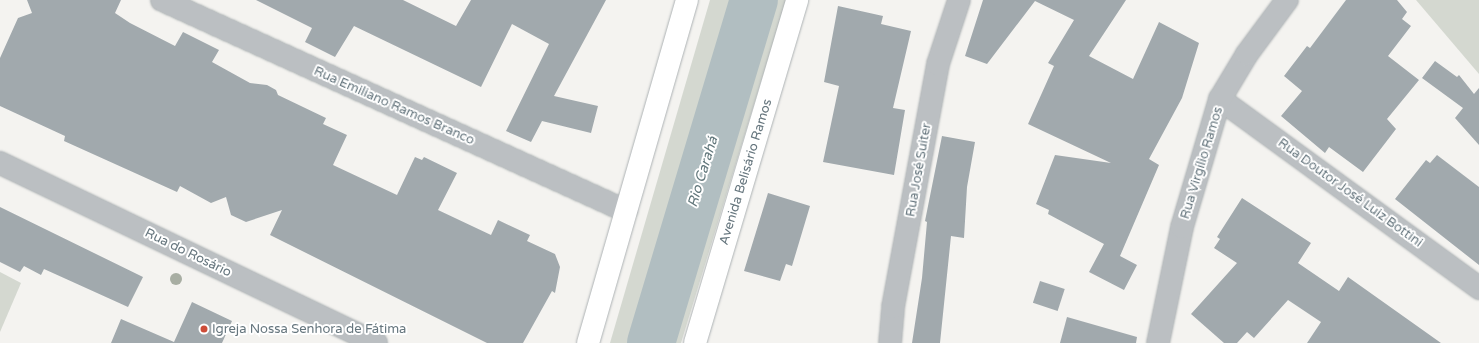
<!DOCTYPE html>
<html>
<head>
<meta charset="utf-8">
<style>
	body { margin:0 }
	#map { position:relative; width:1479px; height:343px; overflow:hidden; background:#f4f3f0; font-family:"Varela Round",sans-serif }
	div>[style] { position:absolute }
	.green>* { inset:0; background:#d4d8d0 }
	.river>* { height:48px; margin:-24px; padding:0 24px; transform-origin:24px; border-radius:24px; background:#b1bec1 }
	.building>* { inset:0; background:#a1a9ad; transform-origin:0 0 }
	.roads { filter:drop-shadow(0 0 1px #adb2b4) drop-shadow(0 0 1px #adb2b4) }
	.street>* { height:22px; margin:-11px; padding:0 11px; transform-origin:11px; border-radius:11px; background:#bbbfc2 }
	.primary>* { height:22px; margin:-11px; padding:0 11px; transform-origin:11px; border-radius:11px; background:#fff }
	.trees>* { width:12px; height:12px; margin:-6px; border-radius:50%; background:#a8aea3 }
	.dots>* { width:11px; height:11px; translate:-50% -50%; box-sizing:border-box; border:2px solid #fff; border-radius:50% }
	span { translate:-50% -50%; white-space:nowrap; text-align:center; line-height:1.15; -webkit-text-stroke:4px #fff; paint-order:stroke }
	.street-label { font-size:13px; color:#66767e }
	.poi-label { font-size:13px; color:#66767e }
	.left { translate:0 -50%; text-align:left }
	.water-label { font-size:14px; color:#62777b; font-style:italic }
</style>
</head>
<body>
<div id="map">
	<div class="green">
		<div style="clip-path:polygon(710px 0,786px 0,681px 343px,610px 343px)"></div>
		<div style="clip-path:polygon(1416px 0,1479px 0,1479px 74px)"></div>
		<div style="clip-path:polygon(0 272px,21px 283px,0 332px)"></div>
	</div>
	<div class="river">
		<div style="left:651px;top:343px;width:358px;rotate:-73.3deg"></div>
	</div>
	<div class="building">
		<div style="clip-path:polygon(27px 0,121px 0,115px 13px,130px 23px,175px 46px,183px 32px,219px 50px,212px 62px,250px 83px,267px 85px,276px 90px,278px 95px,326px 118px,323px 124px,347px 135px,333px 165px,397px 195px,415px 157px,422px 160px,424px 157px,457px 173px,438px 210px,491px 235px,498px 220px,530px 235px,527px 241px,555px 254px,560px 267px,555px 293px,552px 291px,523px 343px,487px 343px,270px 235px,282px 210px,246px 222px,231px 215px,226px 197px,211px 203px,180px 186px,177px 192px,64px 141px,65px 136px,0 106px,0 58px,18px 18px,32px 13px)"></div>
		<div style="clip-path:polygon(256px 0,403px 0,456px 26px,471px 0,606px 0,554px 96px,598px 106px,591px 133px,542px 121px,531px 142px,506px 131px,549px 44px,512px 24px,481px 87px,354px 26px,335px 57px,305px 42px,312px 28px)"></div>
		<div style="clip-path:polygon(983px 0,1126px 0,1089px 56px,1133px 79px,1159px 22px,1199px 43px,1182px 98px,1149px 159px,1159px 165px,1120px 256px,1137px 265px,1124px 290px,1089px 272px,1104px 244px,1048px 214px,1049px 210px,1036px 204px,1055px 155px,1111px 163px,1028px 124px,1054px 66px,1048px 63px,1074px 20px,1035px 1px,987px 64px,965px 56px)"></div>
		<div style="clip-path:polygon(1346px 0,1397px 0,1407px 12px,1402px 19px,1411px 26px,1388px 56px,1419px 80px,1387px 119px,1396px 129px,1363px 172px,1329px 147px,1325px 153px,1281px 116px,1302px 91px,1284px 76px,1307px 46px,1310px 48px)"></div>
		<div style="clip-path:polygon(838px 6px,883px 16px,881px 24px,911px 31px,893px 108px,905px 110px,894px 175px,823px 162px,839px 86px,824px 82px)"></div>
		<div style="clip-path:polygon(1435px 61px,1457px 77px,1459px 75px,1474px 94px,1479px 88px,1479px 145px,1455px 118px,1463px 108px,1422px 78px)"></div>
		<div style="clip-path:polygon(942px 136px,975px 142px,967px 187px,964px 238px,951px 236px,940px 343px,912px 343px,922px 278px,927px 222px,925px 221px)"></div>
		<div style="clip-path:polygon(1437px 155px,1479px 187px,1479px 265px,1395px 199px,1426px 160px,1430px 163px)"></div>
		<div style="clip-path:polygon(768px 193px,810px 206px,792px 266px,786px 264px,780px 281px,744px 271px)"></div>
		<div style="clip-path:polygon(1242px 198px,1311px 243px,1298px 263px,1339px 291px,1348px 277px,1441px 343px,1307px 343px,1321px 322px,1288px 300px,1254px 338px,1247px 332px,1237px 343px,1224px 343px,1191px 314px,1237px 263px,1214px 248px,1220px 239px,1217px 237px)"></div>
		<div style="clip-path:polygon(0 207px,143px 277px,128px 307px,44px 269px,41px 275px,24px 266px,20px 272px,0 262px)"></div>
		<div style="left:1040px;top:281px;width:26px;height:23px;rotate:18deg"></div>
		<div style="clip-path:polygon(192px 302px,232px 321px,222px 343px,111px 343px,121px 319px,174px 342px)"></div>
		<div style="clip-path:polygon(1067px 317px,1137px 337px,1136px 343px,1060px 343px)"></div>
	</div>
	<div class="roads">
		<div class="street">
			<div style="left:162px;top:0;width:510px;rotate:24.45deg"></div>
			<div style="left:1220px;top:99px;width:321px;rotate:36.1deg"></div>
			<div style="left:0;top:163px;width:417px;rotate:25.6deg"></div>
			<div style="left:890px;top:343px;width:36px;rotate:-85deg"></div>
			<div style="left:893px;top:307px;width:247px;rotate:-79.5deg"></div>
			<div style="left:938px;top:64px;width:67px;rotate:-71.8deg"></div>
			<div style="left:1158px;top:343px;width:118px;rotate:-78.3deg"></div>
			<div style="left:1182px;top:227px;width:134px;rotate:-73.5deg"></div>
			<div style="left:1220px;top:99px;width:52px;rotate:-59deg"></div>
			<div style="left:1247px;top:54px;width:67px;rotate:-53.5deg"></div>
		</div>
		<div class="primary">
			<div style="left:588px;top:343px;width:357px;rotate:-73.9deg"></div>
			<div style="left:695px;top:343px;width:358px;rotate:-73.4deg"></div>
		</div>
	</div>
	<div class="trees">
		<div style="left:176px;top:279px"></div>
	</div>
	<div class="dots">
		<div style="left:204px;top:329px;background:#cd4c38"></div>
	</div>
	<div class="street-label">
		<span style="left:394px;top:106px;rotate:24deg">Rua Emiliano Ramos Branco</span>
		<span style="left:1202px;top:163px;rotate:-73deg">Rua Virgílio Ramos</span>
		<span style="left:919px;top:170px;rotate:-80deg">Rua José Suiter</span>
		<span style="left:746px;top:172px;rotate:-73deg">Avenida Belisário Ramos</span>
		<span style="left:1350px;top:193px;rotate:36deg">Rua Doutor José Luiz Bottini</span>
		<span style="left:188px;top:253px;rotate:26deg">Rua do Rosário</span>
	</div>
	<div class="poi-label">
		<span class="left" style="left:212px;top:329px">Igreja Nossa Senhora de Fátima</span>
	</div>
	<div class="water-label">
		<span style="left:703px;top:172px;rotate:-73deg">Rio Carahá</span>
	</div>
</div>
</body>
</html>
